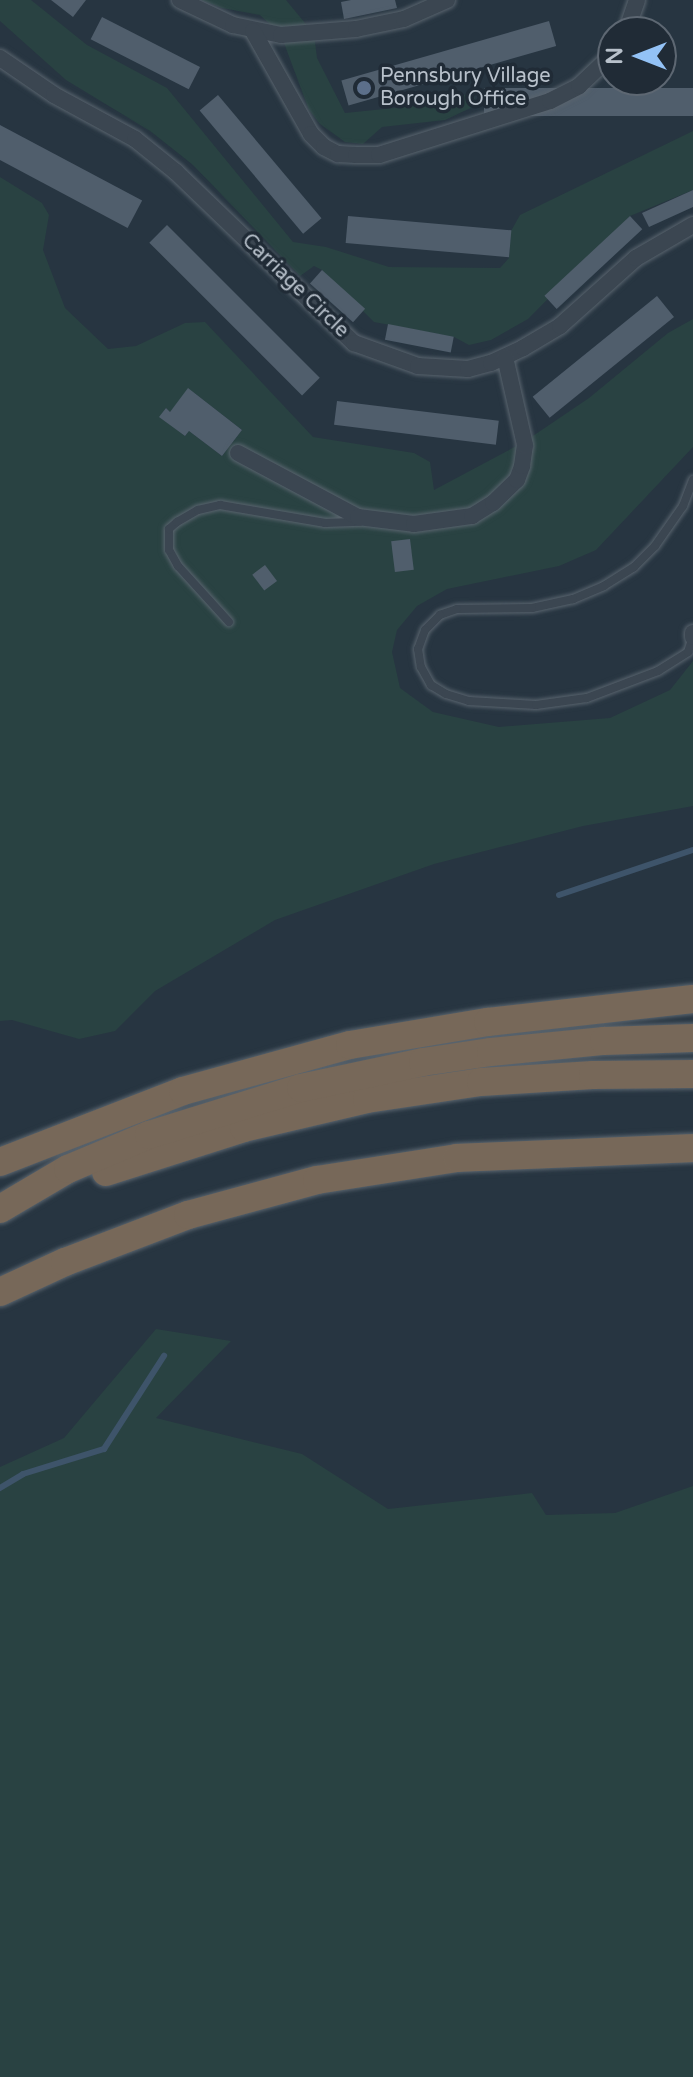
<!DOCTYPE html>
<html>
<head>
<meta charset="utf-8">
<style>
	body { margin:0 }
	#map { position:relative; width:693px; height:2077px; overflow:hidden; background:#273541; font-family:"Varela Round",sans-serif }
	div>[style] { position:absolute }
	.green>* { inset:0; background:#294242 }
	.stream>* { height:6px; margin:-3px; padding:0 3px; transform-origin:3px; border-radius:3px; background:#3e546a }
	.building>* { inset:0; background:#505e6c; transform-origin:0 0 }
	.roads { filter:drop-shadow(0 0 2px #59646e) drop-shadow(0 0 2px #59646e) }
	.service>* { height:8px; margin:-4px; padding:0 4px; transform-origin:4px; border-radius:4px; background:#3b4651 }
	.minor>* { height:16px; margin:-8px; padding:0 8px; transform-origin:8px; border-radius:8px; background:#3b4651 }
	.motorway>* { height:28px; margin:-14px; padding:0 14px; transform-origin:14px; border-radius:14px; background:#776859 }
	.dots>* { width:22px; height:22px; translate:-50% -50%; box-sizing:border-box; border:4px solid #202b36; border-radius:50% }
	span { translate:-50% -50%; white-space:nowrap; text-align:center; line-height:1.15; -webkit-text-stroke:7px #202b36; paint-order:stroke }
	.poi-label { font-size:20px; color:#b8c1cb }
	.left { translate:0 -50%; text-align:left }
	.street-label { font-size:20px; color:#b8c1cb }
	.north { position:absolute; left:597px; top:16px; width:80px; height:80px; box-sizing:border-box; background:#202b36; border:2px solid #5d6772; border-radius:50%; rotate:270deg; font-size:22px; font-weight:700; line-height:32px; text-align:center; color:#b8c1cb }
	.north::after { content:''; display:block; margin:auto; width:28px; height:36px; background:#93c2f6; clip-path:polygon(50% 0,100% 100%,50% 72%,0 100%) }
</style>
</head>
<body>
<div id="map">
	<div class="green">
		<div style="clip-path:polygon(0 0,31px 0,87px 45px,167px 88px,293px 242px,326px 247px,389px 267px,500px 268px,509px 258px,511px 231px,520px 215px,693px 131px,693px 190px,630px 216px,528px 319px,491px 340px,469px 345px,454px 337px,374px 322px,322px 270px,314px 266px,300px 276px,193px 165px,150px 131px,66px 80px,0 21px)"></div>
		<div style="clip-path:polygon(201px 0,286px 0,314px 34px,317px 58px,345px 113px,414px 106px,473px 93px,477px 105px,445px 120px,382px 127px,363px 144px,345px 142px,320px 124px,309px 110px,281px 35px,260px 15px,222px 8px)"></div>
		<div style="clip-path:polygon(evenodd,0 177px,42px 203px,49px 215px,43px 250px,65px 308px,108px 349px,136px 346px,185px 323px,205px 322px,313px 437px,414px 453px,430px 462px,434px 490px,524px 442px,589px 398px,668px 333px,693px 319px,693px 447px,596px 550px,559px 566px,447px 589px,417px 606px,397px 630px,392px 652px,400px 688px,433px 712px,499px 727px,610px 718px,670px 690px,693px 661px,693px 806px,583px 826px,434px 864px,275px 920px,155px 991px,115px 1031px,79px 1039px,12px 1020px,0 1021px,0 177px,189px 389px,242px 430px,222px 456px,189px 431px,185px 436px,160px 417px,166px 408px,170px 412px,189px 389px)"></div>
		<div style="clip-path:polygon(156px 1329px,231px 1341px,156px 1418px,302px 1454px,388px 1509px,532px 1493px,546px 1515px,615px 1513px,693px 1486px,693px 2077px,0 2077px,0 1467px,64px 1438px)"></div>
	</div>
	<div class="stream">
		<div style="left:559px;top:895px;width:141px;rotate:-18.6deg"></div>
		<div style="left:0;top:1488px;width:27px;rotate:-31deg"></div>
		<div style="left:23px;top:1474px;width:85px;rotate:-17.2deg"></div>
		<div style="left:104px;top:1449px;width:111px;rotate:-57.2deg"></div>
	</div>
	<div class="building">
		<div style="clip-path:polygon(51px 0,86px 0,73px 17px)"></div>
		<div style="clip-path:polygon(351px 0,395px 0,397px 8px,344px 19px,341px 2px)"></div>
		<div style="left:102px;top:17px;width:110px;height:25px;rotate:27deg"></div>
		<div style="left:549px;top:21px;width:26px;height:216px;rotate:74deg"></div>
		<div style="left:693px;top:88px;width:28px;height:209px;rotate:90deg"></div>
		<div style="left:218px;top:95px;width:161px;height:24px;rotate:50deg"></div>
		<div style="left:0;top:125px;width:161px;height:31px;rotate:28deg"></div>
		<div style="clip-path:polygon(693px 190px,693px 207px,649px 227px,642px 213px)"></div>
		<div style="left:348px;top:216px;width:164px;height:27px;rotate:5deg"></div>
		<div style="left:630px;top:216px;width:18px;height:117px;rotate:47deg"></div>
		<div style="left:167px;top:225px;width:216px;height:25px;rotate:45deg"></div>
		<div style="left:322px;top:270px;width:58px;height:18px;rotate:42deg"></div>
		<div style="left:657px;top:296px;width:27px;height:160px;rotate:51deg"></div>
		<div style="left:388px;top:324px;width:67px;height:16px;rotate:11deg"></div>
		<div style="clip-path:polygon(188px 388px,242px 430px,222px 456px,189px 431px,185px 436px,159px 417px,166px 408px,170px 412px)"></div>
		<div style="left:337px;top:401px;width:163px;height:24px;rotate:7deg"></div>
		<div style="left:410px;top:539px;width:31px;height:19px;rotate:83deg"></div>
		<div style="left:265px;top:565px;width:20px;height:16px;rotate:53deg"></div>
	</div>
	<div class="roads">
		<div class="service">
			<div style="left:693px;top:480px;width:28px;rotate:111deg"></div>
			<div style="left:683px;top:506px;width:49px;rotate:125deg"></div>
			<div style="left:655px;top:546px;width:30px;rotate:135deg"></div>
			<div style="left:634px;top:567px;width:36px;rotate:148deg"></div>
			<div style="left:604px;top:586px;width:34px;rotate:157deg"></div>
			<div style="left:573px;top:599px;width:42px;rotate:167.6deg"></div>
			<div style="left:532px;top:608px;width:75px;rotate:179.2deg"></div>
			<div style="left:457px;top:609px;width:18px;rotate:161deg"></div>
			<div style="left:440px;top:615px;width:21px;rotate:135deg"></div>
			<div style="left:425px;top:630px;width:20px;rotate:110deg"></div>
			<div style="left:418px;top:649px;width:18px;rotate:81deg"></div>
			<div style="left:421px;top:667px;width:21px;rotate:61deg"></div>
			<div style="left:431px;top:685px;width:17px;rotate:31deg"></div>
			<div style="left:446px;top:694px;width:24px;rotate:17deg"></div>
			<div style="left:469px;top:701px;width:67px;rotate:3.4deg"></div>
			<div style="left:536px;top:705px;width:51px;rotate:-7.8deg"></div>
			<div style="left:587px;top:698px;width:76px;rotate:-20.8deg"></div>
			<div style="left:658px;top:671px;width:36px;rotate:-32deg"></div>
			<div style="left:688px;top:652px;width:16px;rotate:-72deg"></div>
			<div style="left:229px;top:622px;width:76px;rotate:-132.3deg"></div>
			<div style="left:178px;top:566px;width:18px;rotate:-119deg"></div>
			<div style="left:169px;top:550px;width:21px;rotate:-90deg"></div>
			<div style="left:169px;top:529px;width:11px;rotate:-41deg"></div>
			<div style="left:177px;top:522px;width:24px;rotate:-30deg"></div>
			<div style="left:198px;top:510px;width:23px;rotate:-13deg"></div>
			<div style="left:220px;top:505px;width:107px;rotate:9.7deg"></div>
			<div style="left:325px;top:523px;width:35px;rotate:-2deg"></div>
		</div>
		<div class="minor">
			<div style="left:180px;top:0;width:59px;rotate:25.3deg"></div>
			<div style="left:233px;top:25px;width:49px;rotate:11.8deg"></div>
			<div style="left:281px;top:35px;width:75px;rotate:-4.6deg"></div>
			<div style="left:356px;top:29px;width:49px;rotate:-11.8deg"></div>
			<div style="left:404px;top:19px;width:47px;rotate:-23.8deg"></div>
			<div style="left:253px;top:31px;width:118px;rotate:60.6deg"></div>
			<div style="left:311px;top:134px;width:18px;rotate:45deg"></div>
			<div style="left:324px;top:147px;width:16px;rotate:27deg"></div>
			<div style="left:338px;top:154px;width:18px;rotate:3deg"></div>
			<div style="left:356px;top:155px;width:23px"></div>
			<div style="left:379px;top:155px;width:179px;rotate:-17.5deg"></div>
			<div style="left:550px;top:101px;width:33px;rotate:-27deg"></div>
			<div style="left:579px;top:86px;width:47px;rotate:-43.3deg"></div>
			<div style="left:626px;top:32px;width:34px;rotate:-71deg"></div>
			<div style="left:0;top:58px;width:65px;rotate:34.4deg"></div>
			<div style="left:54px;top:95px;width:92px;rotate:28.5deg"></div>
			<div style="left:135px;top:139px;width:53px;rotate:38.8deg"></div>
			<div style="left:176px;top:172px;width:247px;rotate:43.9deg"></div>
			<div style="left:354px;top:343px;width:68px;rotate:19.8deg"></div>
			<div style="left:418px;top:366px;width:50px;rotate:3.4deg"></div>
			<div style="left:468px;top:369px;width:24px;rotate:-15deg"></div>
			<div style="left:491px;top:363px;width:35px;rotate:-25deg"></div>
			<div style="left:523px;top:348px;width:43px;rotate:-30.7deg"></div>
			<div style="left:560px;top:326px;width:102px;rotate:-41.8deg"></div>
			<div style="left:636px;top:258px;width:66px;rotate:-30.1deg"></div>
			<div style="left:238px;top:453px;width:136px;rotate:28.1deg"></div>
			<div style="left:358px;top:517px;width:56px;rotate:7.1deg"></div>
			<div style="left:414px;top:524px;width:59px;rotate:-7.9deg"></div>
			<div style="left:472px;top:516px;width:25px;rotate:-32deg"></div>
			<div style="left:493px;top:503px;width:33px;rotate:-44deg"></div>
			<div style="left:517px;top:480px;width:15px;rotate:-70deg"></div>
			<div style="left:522px;top:466px;width:21px;rotate:-82deg"></div>
			<div style="left:525px;top:445px;width:90px;rotate:-102.8deg"></div>
			<div style="left:693px;top:637px;width:4px;rotate:-90deg"></div>
		</div>
		<div class="motorway">
			<div style="left:0;top:1162px;width:196px;rotate:-21.2deg"></div>
			<div style="left:183px;top:1091px;width:173px;rotate:-15.4deg"></div>
			<div style="left:350px;top:1045px;width:140px;rotate:-9.5deg"></div>
			<div style="left:488px;top:1022px;width:206px;rotate:-6.4deg"></div>
			<div style="left:106px;top:1172px;width:145px;rotate:-17.7deg"></div>
			<div style="left:244px;top:1128px;width:126px;rotate:-13.3deg"></div>
			<div style="left:367px;top:1099px;width:115px;rotate:-8.5deg"></div>
			<div style="left:481px;top:1082px;width:112px;rotate:-3.6deg"></div>
			<div style="left:593px;top:1075px;width:100px;rotate:-0.6deg"></div>
			<div style="left:0;top:1209px;width:79px;rotate:-30.5deg"></div>
			<div style="left:68px;top:1169px;width:88px;rotate:-22.8deg"></div>
			<div style="left:149px;top:1135px;width:159px;rotate:-17.2deg"></div>
			<div style="left:301px;top:1088px;width:125px;rotate:-12deg"></div>
			<div style="left:423px;top:1062px;width:69px;rotate:-8.4deg"></div>
			<div style="left:491px;top:1052px;width:114px;rotate:-5.6deg"></div>
			<div style="left:604px;top:1041px;width:89px;rotate:-1.9deg"></div>
			<div style="left:0;top:1292px;width:72px;rotate:-24.8deg"></div>
			<div style="left:65px;top:1262px;width:132px;rotate:-20.9deg"></div>
			<div style="left:188px;top:1215px;width:134px;rotate:-15.2deg"></div>
			<div style="left:317px;top:1180px;width:142px;rotate:-8.9deg"></div>
			<div style="left:457px;top:1158px;width:236px;rotate:-2.4deg"></div>
		</div>
	</div>
	<div class="dots">
		<div style="left:364px;top:88px;background:#5c6f8a"></div>
	</div>
	<div class="poi-label">
		<span class="left" style="left:380px;top:88px">Pennsbury Village<br>Borough Office</span>
	</div>
	<div class="street-label">
		<span style="left:295px;top:286px;rotate:44deg">Carriage Circle</span>
	</div>
	<div class="north">N</div>
</div>
</body>
</html>
